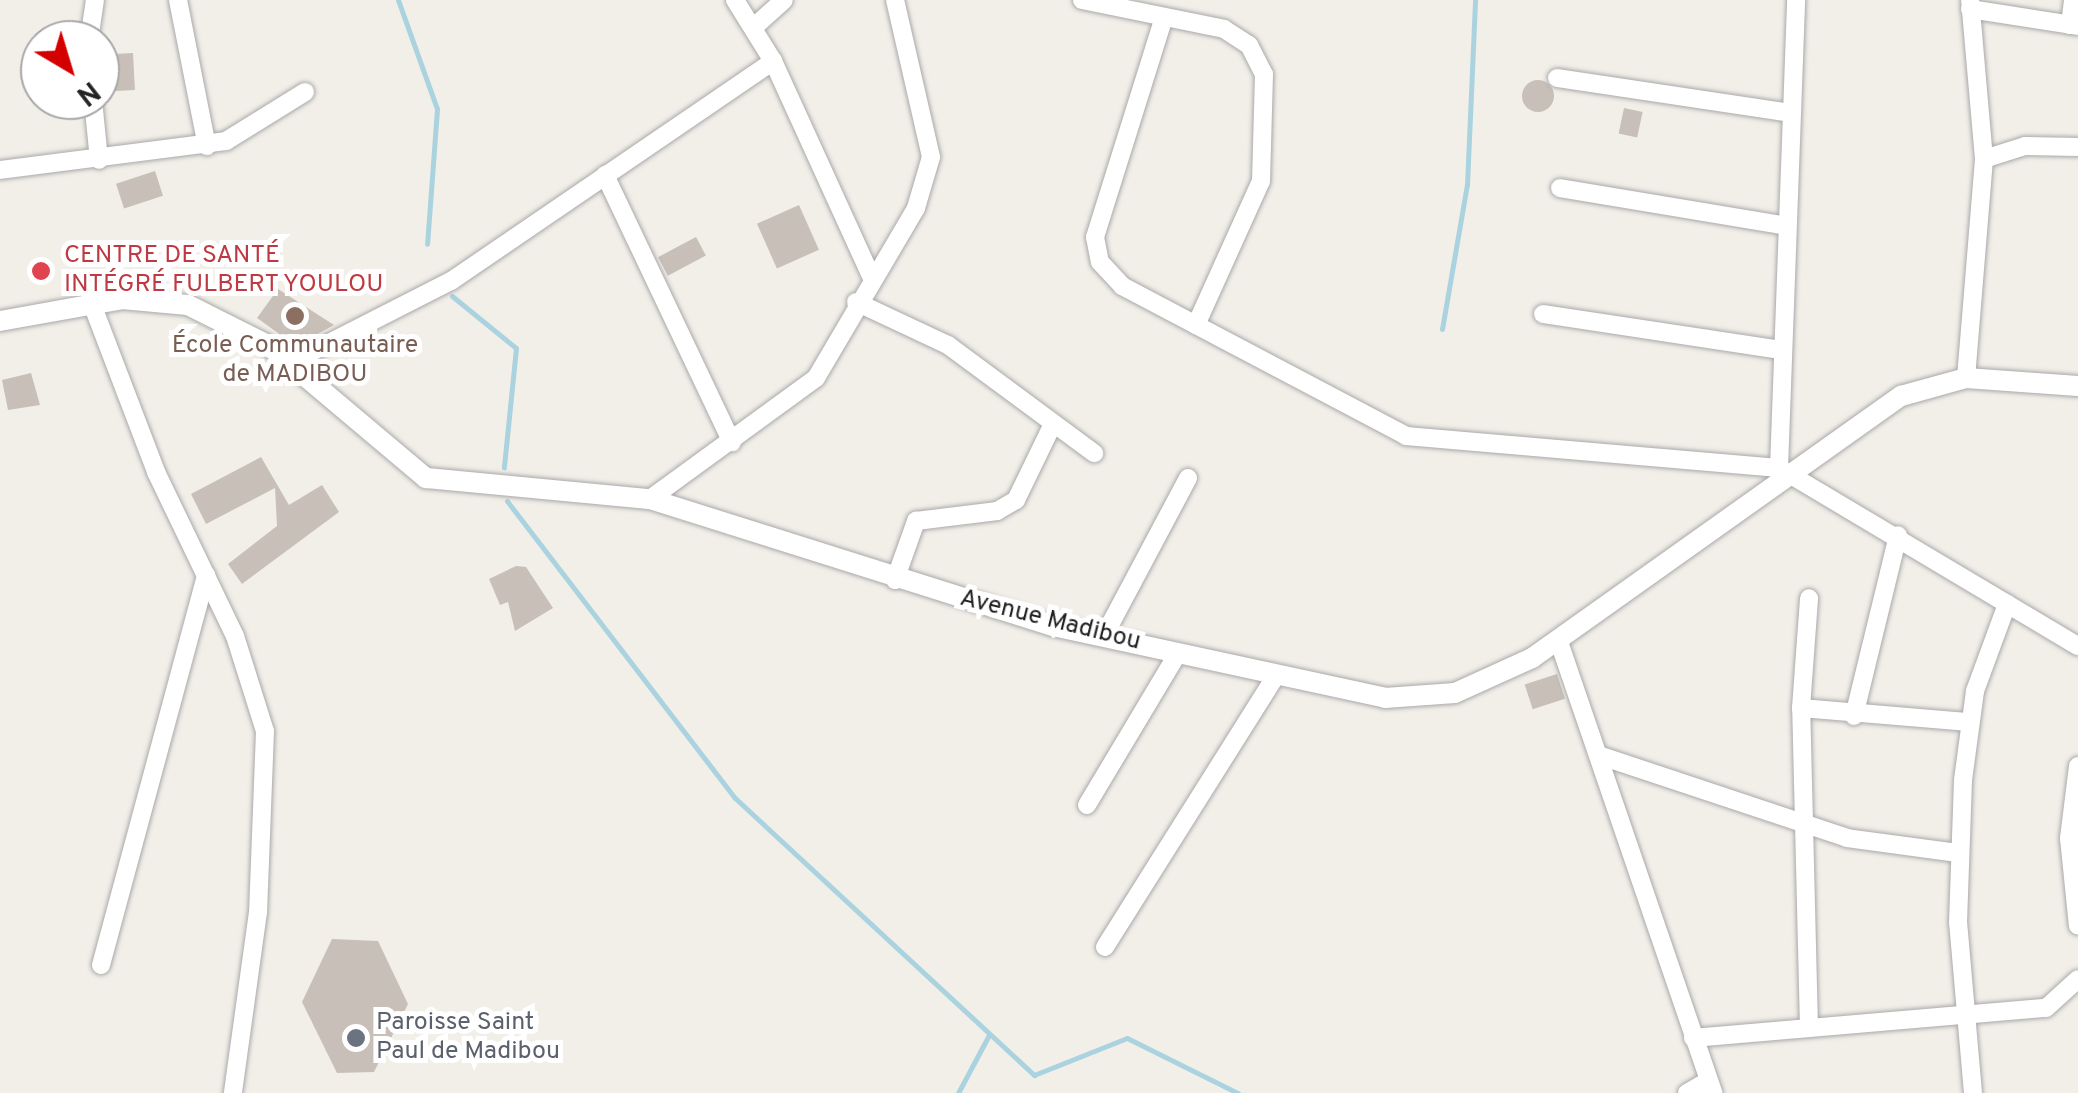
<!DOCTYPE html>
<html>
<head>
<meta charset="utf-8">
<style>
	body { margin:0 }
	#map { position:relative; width:2078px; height:1093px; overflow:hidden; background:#f2efe9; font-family:Overpass,sans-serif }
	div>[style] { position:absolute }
	.stream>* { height:5px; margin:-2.5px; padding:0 2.5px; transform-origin:2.5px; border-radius:2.5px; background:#aad3df }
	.building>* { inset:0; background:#c7bfb8; transform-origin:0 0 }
	.round { border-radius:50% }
	.roads { filter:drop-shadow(0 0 2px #a9a9a9) drop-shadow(0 0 2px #a9a9a9) }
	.minor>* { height:18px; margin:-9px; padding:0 9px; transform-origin:9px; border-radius:9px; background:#fff }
	.tertiary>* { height:20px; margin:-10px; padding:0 10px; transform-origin:10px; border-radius:10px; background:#fff }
	.dots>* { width:28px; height:28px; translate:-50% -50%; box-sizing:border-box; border:5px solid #fff; border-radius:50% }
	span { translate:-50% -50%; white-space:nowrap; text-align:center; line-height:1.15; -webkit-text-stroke:10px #fff; paint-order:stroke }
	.health-label { font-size:25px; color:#be3a42 }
	.left { translate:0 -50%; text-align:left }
	.education-label { font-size:25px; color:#785e54 }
	.street-label { font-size:25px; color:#222 }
	.worship-label { font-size:25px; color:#5b616d }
	.north { position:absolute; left:20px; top:20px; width:100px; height:100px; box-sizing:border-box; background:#fff; border:2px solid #a7a7a7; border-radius:50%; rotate:142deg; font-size:28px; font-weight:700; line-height:40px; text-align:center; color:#222 }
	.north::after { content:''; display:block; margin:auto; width:35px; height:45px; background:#d40000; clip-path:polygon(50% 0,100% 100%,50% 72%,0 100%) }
</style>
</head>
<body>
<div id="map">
	<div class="stream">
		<div style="left:398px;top:0;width:116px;rotate:70.3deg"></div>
		<div style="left:437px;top:109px;width:135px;rotate:94.2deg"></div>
		<div style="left:452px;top:296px;width:82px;rotate:39.1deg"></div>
		<div style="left:516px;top:348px;width:120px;rotate:95.8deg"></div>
		<div style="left:1442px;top:329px;width:146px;rotate:-80.2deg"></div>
		<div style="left:1467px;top:185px;width:185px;rotate:-87.5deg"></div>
		<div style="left:507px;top:501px;width:374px;rotate:52.5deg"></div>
		<div style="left:735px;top:798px;width:408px;rotate:42.8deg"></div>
		<div style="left:1034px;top:1075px;width:100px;rotate:-21.7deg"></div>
		<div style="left:1127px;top:1038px;width:124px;rotate:26.4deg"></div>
		<div style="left:958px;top:1093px;width:66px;rotate:-61.9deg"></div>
	</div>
	<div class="building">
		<div style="left:133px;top:53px;width:37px;height:33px;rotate:87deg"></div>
		<div class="round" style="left:1522px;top:80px;width:32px;height:32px"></div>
		<div style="left:1624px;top:108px;width:19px;height:26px;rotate:12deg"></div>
		<div style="left:155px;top:171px;width:26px;height:41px;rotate:72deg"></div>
		<div style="left:799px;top:205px;width:49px;height:46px;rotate:66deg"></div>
		<div style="left:696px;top:237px;width:21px;height:43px;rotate:62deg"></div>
		<div style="clip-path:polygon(278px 289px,334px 325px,296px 346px,257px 318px)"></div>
		<div style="clip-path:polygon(31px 373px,40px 405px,8px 410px,2px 380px)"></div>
		<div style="clip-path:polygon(261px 457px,289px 505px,322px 485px,339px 512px,242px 584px,228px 564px,277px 526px,275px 488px,206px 524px,191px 494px)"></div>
		<div style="clip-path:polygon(516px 566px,526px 567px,553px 608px,515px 631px,508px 602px,500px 605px,489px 579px)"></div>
		<div style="left:1557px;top:674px;width:26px;height:34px;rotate:72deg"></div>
		<div style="clip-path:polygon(332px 939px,378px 941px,408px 1004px,374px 1072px,337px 1073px,302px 1002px)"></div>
	</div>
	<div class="roads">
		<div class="minor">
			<div style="left:178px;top:0;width:149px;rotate:78.8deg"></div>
			<div style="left:735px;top:0;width:72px;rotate:58.1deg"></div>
			<div style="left:773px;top:61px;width:236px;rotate:65.5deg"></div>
			<div style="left:1082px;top:0;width:145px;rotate:11.5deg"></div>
			<div style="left:1224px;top:29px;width:30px;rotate:33deg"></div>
			<div style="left:1249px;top:45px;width:33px;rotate:63deg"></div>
			<div style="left:1264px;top:74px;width:107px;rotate:91.6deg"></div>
			<div style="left:1261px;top:181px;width:158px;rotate:114.3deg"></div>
			<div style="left:1970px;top:9px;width:109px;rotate:8.9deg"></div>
			<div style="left:1164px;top:17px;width:231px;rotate:107.4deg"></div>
			<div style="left:1095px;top:237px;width:25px;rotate:79deg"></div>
			<div style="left:1100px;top:262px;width:33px;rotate:47deg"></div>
			<div style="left:1122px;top:286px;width:321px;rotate:27.8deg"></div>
			<div style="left:1406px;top:436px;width:374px;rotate:4.9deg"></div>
			<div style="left:1779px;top:468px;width:348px;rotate:30.8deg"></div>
			<div style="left:2070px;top:25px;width:25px;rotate:-83deg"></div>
			<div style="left:754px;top:27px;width:40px;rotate:-42deg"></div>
			<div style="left:89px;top:40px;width:40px;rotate:-81.5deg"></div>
			<div style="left:1557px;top:78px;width:237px;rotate:8.5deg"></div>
			<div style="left:93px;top:100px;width:60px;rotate:84.3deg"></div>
			<div style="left:1984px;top:159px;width:43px;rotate:-17.6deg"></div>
			<div style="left:2025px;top:146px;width:53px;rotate:1.1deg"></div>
			<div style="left:0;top:170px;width:228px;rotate:-7.3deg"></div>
			<div style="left:226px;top:141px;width:93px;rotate:-31.8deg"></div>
			<div style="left:605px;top:175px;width:296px;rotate:64.6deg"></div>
			<div style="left:1560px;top:188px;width:230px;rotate:9.5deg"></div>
			<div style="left:856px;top:302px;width:102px;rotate:25.1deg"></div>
			<div style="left:948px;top:345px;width:182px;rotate:36.5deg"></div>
			<div style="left:92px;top:304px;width:180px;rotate:69.1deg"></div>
			<div style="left:156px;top:472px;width:182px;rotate:64.3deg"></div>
			<div style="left:235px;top:636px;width:100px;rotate:72.5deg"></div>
			<div style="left:265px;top:731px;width:181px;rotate:92.2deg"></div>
			<div style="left:258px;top:912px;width:183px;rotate:97.9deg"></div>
			<div style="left:1543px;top:314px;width:240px;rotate:8.6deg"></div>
			<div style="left:292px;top:362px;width:178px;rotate:-27deg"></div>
			<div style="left:451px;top:281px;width:390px;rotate:-34.3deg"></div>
			<div style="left:1966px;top:378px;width:220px;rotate:-85.3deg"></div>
			<div style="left:1984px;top:159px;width:160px;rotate:-95deg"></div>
			<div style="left:1779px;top:468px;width:468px;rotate:-87.9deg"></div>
			<div style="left:650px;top:499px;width:205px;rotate:-36.1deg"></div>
			<div style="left:816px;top:378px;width:197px;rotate:-59.5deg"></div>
			<div style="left:916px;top:208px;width:53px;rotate:-73.6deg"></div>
			<div style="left:931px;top:157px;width:161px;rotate:-102.9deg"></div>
			<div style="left:895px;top:580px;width:63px;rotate:-70.4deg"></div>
			<div style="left:916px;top:521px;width:82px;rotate:-7deg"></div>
			<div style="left:997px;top:511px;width:22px;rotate:-30deg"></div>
			<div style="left:1016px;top:500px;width:82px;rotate:-64.1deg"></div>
			<div style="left:1104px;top:636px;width:179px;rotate:-62deg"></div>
			<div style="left:1559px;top:642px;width:477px;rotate:71.1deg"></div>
			<div style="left:1801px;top:708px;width:169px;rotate:4.8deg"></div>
			<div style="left:1854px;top:716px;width:186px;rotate:-76.3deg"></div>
			<div style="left:1598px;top:755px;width:262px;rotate:18.4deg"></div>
			<div style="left:1847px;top:838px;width:112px;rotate:7.7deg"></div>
			<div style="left:2078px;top:766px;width:73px;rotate:97.1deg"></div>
			<div style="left:2069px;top:838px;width:88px;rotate:84.2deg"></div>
			<div style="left:1087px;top:805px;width:177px;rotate:-59.1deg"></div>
			<div style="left:1105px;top:947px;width:321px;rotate:-57.8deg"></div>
			<div style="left:101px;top:965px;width:404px;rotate:-74.9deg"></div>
			<div style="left:1809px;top:1028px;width:320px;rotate:-91.4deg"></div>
			<div style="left:1801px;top:708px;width:110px;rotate:-85.8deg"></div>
			<div style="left:1693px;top:1038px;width:354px;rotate:-4.9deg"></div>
			<div style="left:2046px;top:1008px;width:43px;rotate:-42.2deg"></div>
			<div style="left:1687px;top:1093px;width:24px;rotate:-30deg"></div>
			<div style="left:1973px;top:1093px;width:171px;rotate:-95deg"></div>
			<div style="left:1958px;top:923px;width:143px;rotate:-88deg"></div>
			<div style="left:1963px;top:780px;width:90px;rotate:-82.3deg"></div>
			<div style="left:1975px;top:691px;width:93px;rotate:-69.8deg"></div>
		</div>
		<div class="tertiary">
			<div style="left:0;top:321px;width:124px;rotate:-10.2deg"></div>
			<div style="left:122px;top:299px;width:66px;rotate:5.2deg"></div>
			<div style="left:188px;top:305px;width:89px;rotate:26.6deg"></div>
			<div style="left:268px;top:345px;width:207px;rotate:40.1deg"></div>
			<div style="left:426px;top:478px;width:225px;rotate:5.4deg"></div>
			<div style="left:650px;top:499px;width:423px;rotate:17.5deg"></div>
			<div style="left:1053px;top:626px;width:340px;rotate:12.2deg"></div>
			<div style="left:1385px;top:698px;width:70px;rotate:-4.1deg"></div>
			<div style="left:1455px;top:693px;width:85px;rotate:-24.4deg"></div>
			<div style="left:1532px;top:658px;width:453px;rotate:-35.4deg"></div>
			<div style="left:1901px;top:396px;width:67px;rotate:-15.5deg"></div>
			<div style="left:1966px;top:378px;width:112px;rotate:4.1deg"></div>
		</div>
	</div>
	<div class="dots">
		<div style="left:41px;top:271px;background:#e0444e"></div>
		<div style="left:295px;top:316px;background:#8d6e63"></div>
		<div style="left:356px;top:1038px;background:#6b7280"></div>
	</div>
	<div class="health-label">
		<span class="left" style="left:64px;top:271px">CENTRE DE SANTÉ<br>INTÉGRÉ FULBERT YOULOU</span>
	</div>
	<div class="education-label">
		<span style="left:295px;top:361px">École Communautaire<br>de MADIBOU</span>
	</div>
	<div class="street-label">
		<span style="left:1050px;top:621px;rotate:14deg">Avenue Madibou</span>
	</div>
	<div class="worship-label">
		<span class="left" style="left:376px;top:1038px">Paroisse Saint<br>Paul de Madibou</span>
	</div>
	<div class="north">N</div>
</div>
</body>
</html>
